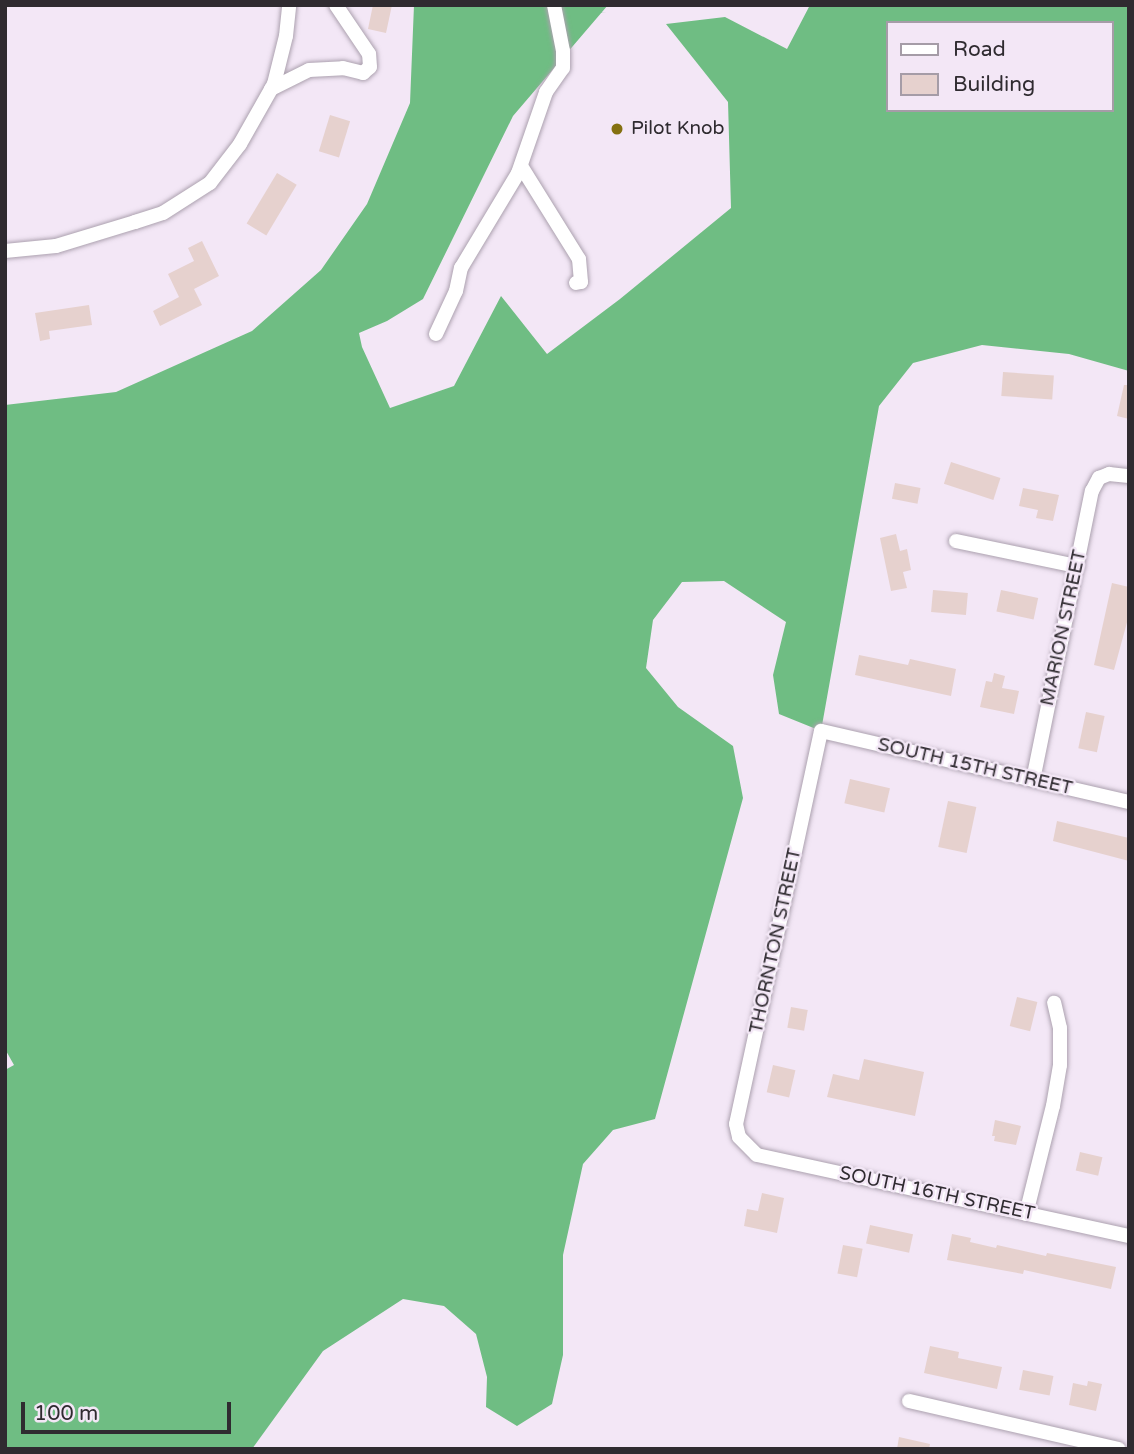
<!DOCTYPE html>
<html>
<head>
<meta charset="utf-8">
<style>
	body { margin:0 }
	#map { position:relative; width:1134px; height:1454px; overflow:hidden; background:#f3e7f6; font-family:"Varela Round",sans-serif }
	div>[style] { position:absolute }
	.forest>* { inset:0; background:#6fbd83 }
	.building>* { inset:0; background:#e6d1ce; transform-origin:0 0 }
	.roads { filter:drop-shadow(0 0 2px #aca1af) drop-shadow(0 0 2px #aca1af) }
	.minor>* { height:14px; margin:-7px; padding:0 7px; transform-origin:7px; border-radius:7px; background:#fff }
	.dots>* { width:19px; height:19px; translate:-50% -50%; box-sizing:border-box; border:4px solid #f3e7f6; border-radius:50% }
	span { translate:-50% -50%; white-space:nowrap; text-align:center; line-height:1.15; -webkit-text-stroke:5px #f3e7f6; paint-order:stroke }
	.poi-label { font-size:19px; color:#2f2b30 }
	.left { translate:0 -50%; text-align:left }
	.street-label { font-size:19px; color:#2f2b30 }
	.frame { position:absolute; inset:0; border:7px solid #2f2b30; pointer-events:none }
	.legend { position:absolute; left:886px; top:21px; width:228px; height:91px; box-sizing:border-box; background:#f3e7f6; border:2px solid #a59ca7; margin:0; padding:9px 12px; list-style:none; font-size:21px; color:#2f2b30 }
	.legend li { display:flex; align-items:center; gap:14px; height:35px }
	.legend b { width:35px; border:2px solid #a59ca7 }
	.scale { position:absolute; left:21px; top:1402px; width:210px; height:32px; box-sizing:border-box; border:4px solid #2f2b30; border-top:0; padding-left:9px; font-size:21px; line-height:24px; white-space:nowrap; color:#2f2b30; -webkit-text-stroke:5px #f3e7f6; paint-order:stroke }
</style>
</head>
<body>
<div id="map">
	<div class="forest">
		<div style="clip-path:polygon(evenodd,414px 5px,608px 5px,513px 116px,423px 299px,387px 321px,359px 333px,362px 347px,390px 408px,454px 386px,501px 296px,547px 354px,620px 299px,731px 208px,728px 102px,666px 24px,725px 17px,787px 49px,810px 5px,1129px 5px,1129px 371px,1069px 354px,982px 345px,913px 363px,879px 406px,821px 731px,779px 714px,773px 675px,786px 622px,724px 581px,682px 582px,653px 620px,646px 668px,678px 707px,733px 746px,743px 798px,655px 1119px,613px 1130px,583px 1164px,563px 1255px,563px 1355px,552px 1404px,517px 1426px,486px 1407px,487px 1377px,476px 1334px,444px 1306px,403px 1299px,323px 1351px,252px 1449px,5px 1449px,5px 1070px,14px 1065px,5px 1049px,5px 405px,116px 392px,252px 331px,321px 270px,367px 204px,410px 103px,414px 5px,887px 23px,1111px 23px,1111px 110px,887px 110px,887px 23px)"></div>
	</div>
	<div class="building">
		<div style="clip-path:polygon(373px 5px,392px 5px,386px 33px,368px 29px)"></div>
		<div style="left:330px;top:115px;width:21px;height:38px;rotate:17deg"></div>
		<div style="left:277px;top:173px;width:23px;height:59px;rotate:31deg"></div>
		<div style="clip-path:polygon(202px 241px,219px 276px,194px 289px,202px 305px,160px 326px,153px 311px,179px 297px,168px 274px,194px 261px,188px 248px)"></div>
		<div style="clip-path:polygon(89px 305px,92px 325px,49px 331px,50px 339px,40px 341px,35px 313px)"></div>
		<div style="left:1003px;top:372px;width:51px;height:24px;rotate:4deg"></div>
		<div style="clip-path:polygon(1124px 385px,1129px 385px,1129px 419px,1117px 416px)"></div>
		<div style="left:951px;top:462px;width:52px;height:23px;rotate:18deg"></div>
		<div style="left:895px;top:483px;width:26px;height:16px;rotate:11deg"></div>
		<div style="clip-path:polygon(1023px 488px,1059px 495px,1053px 521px,1036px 518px,1038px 510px,1019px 506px)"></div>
		<div style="clip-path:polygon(896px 534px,900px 551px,907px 549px,911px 570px,903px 572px,907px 588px,891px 591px,880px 538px)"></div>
		<div style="clip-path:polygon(1112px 583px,1129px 587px,1129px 615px,1114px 670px,1094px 665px)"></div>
		<div style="left:933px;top:590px;width:35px;height:22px;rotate:5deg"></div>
		<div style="left:1001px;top:590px;width:38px;height:22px;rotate:12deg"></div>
		<div style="clip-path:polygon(859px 655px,908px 665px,910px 659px,956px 669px,951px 696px,855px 675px)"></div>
		<div style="clip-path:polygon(994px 673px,1005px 676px,1002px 688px,1019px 691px,1014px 714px,980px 707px,986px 681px,992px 682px)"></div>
		<div style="left:1086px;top:712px;width:19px;height:37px;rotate:12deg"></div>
		<div style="left:850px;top:779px;width:41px;height:25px;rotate:13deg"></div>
		<div style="left:948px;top:801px;width:29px;height:47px;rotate:12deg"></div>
		<div style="clip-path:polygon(1057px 821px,1129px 838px,1129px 861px,1053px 841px)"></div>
		<div style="left:1017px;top:997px;width:21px;height:30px;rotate:14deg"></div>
		<div style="left:791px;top:1007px;width:17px;height:21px;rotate:10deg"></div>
		<div style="clip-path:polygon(864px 1059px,924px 1072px,915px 1116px,827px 1097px,833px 1074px,859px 1080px)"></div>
		<div style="left:773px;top:1065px;width:23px;height:28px;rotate:13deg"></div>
		<div style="clip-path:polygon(995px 1120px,1021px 1126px,1016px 1145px,994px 1141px,995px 1136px,992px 1136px)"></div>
		<div style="left:1080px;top:1152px;width:23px;height:19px;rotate:13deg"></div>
		<div style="clip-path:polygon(762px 1193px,784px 1198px,777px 1233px,744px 1226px,747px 1209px,758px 1211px)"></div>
		<div style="left:870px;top:1225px;width:44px;height:19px;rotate:12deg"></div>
		<div style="clip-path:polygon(952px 1234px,971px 1238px,970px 1242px,996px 1248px,997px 1245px,1046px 1256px,1047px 1253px,1116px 1267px,1111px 1289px,1024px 1270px,1023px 1274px,947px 1260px)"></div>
		<div style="left:843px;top:1245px;width:20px;height:29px;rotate:11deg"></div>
		<div style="clip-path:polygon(930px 1346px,959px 1352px,958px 1358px,1002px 1367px,997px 1389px,924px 1373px)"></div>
		<div style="left:1023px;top:1370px;width:31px;height:20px;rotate:11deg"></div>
		<div style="clip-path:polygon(1088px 1381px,1102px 1384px,1096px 1411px,1069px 1405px,1073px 1383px,1087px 1386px)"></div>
		<div style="clip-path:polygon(899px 1437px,930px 1444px,929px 1449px,897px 1449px)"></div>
	</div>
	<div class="roads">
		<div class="minor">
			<div style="left:271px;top:89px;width:42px;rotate:-26.6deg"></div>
			<div style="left:309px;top:70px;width:34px;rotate:-3deg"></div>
			<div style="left:343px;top:68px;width:21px;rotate:14deg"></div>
			<div style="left:363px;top:73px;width:9px;rotate:-41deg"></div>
			<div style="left:370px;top:67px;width:13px;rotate:-94deg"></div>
			<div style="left:369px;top:54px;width:59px;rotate:-124deg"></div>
			<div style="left:521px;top:166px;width:110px;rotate:58.1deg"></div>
			<div style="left:579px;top:259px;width:23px;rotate:85deg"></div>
			<div style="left:581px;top:282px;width:5px;rotate:169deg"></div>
			<div style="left:5px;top:251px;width:51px;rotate:-5.6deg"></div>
			<div style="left:56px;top:246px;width:83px;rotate:-16.9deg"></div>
			<div style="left:135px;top:222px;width:29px;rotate:-18deg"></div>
			<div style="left:163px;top:213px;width:56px;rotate:-32.6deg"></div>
			<div style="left:210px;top:183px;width:49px;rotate:-52.4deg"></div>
			<div style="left:240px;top:144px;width:69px;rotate:-60.5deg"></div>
			<div style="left:274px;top:84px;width:49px;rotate:-76deg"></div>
			<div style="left:286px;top:36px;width:31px;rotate:-84deg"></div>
			<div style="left:436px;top:334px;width:47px;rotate:-65.1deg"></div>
			<div style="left:456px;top:291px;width:24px;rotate:-78deg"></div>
			<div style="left:461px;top:268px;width:111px;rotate:-59deg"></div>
			<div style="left:518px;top:173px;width:86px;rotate:-70.9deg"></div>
			<div style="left:546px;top:92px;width:29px;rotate:-55deg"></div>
			<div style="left:563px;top:68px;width:17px;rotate:-90deg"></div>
			<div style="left:563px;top:51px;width:47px;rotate:-101.1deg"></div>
			<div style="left:956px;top:541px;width:124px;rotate:11.7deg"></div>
			<div style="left:1033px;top:780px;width:295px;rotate:-78.5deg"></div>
			<div style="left:1092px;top:491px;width:15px;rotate:-62deg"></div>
			<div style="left:1099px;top:478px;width:11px;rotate:-22deg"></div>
			<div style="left:1109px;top:474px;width:20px;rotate:6deg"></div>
			<div style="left:1129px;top:802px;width:316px;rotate:-167deg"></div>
			<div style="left:821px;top:731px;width:402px;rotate:102.2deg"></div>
			<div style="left:736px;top:1124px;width:13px;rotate:77deg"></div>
			<div style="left:739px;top:1137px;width:25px;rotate:45deg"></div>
			<div style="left:757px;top:1155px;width:381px;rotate:12.3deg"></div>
			<div style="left:1026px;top:1214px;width:111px;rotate:-76deg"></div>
			<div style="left:1053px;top:1106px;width:42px;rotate:-80.3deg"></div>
			<div style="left:1060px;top:1065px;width:37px;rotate:-90deg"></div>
			<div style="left:1060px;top:1028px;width:26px;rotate:-103deg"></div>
			<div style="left:909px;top:1401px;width:215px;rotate:12.9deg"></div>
		</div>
	</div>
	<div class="dots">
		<div style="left:617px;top:129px;background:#847010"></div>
	</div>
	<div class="poi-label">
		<span class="left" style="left:631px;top:129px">Pilot Knob</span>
	</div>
	<div class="street-label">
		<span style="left:1064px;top:628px;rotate:-78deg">MARION STREET</span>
		<span style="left:975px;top:767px;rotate:13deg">SOUTH 15TH STREET</span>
		<span style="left:776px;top:941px;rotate:-78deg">THORNTON STREET</span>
		<span style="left:937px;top:1194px;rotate:12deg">SOUTH 16TH STREET</span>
	</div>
	<div class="frame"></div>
	<ul class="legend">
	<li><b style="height:9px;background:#fff"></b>Road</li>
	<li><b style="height:19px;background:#e6d1ce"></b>Building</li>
	</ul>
	<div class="scale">100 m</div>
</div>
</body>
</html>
